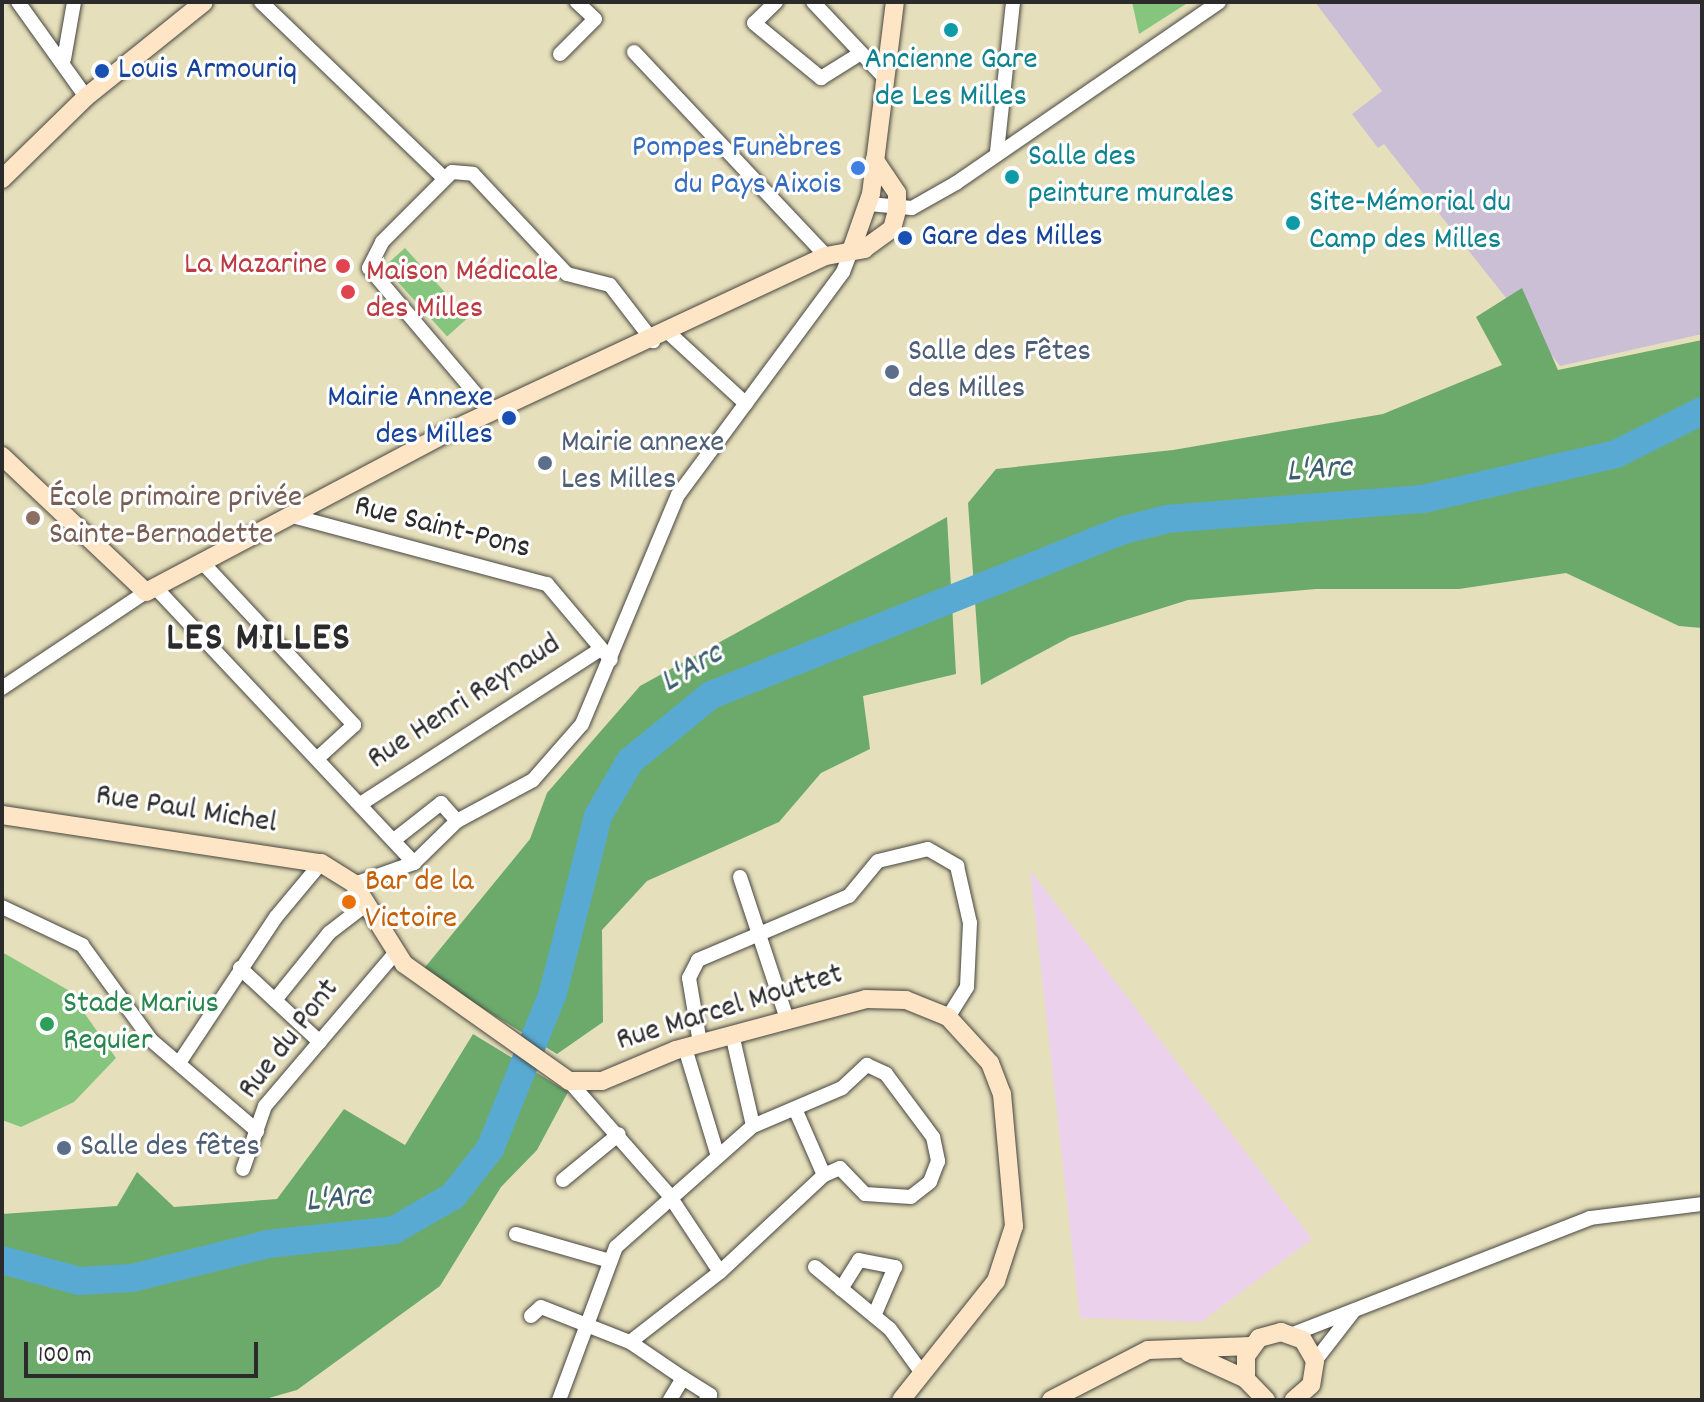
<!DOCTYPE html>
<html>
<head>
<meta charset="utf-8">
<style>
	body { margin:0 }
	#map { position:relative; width:1704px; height:1402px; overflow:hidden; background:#e6dfbb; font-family:Dekko,sans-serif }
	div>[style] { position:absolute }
	.built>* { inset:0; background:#ebd1eb }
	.industrial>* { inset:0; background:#cbbfd5 }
	.green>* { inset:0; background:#86c57d; transform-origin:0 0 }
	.forest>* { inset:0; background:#6caa6c }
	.river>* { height:28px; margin:-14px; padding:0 14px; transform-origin:14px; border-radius:14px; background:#58aad3 }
	.roads { filter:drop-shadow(0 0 2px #474641) drop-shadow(0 0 2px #474641) }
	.street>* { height:14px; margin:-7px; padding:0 7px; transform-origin:7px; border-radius:7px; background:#fff }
	.secondary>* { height:18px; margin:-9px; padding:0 9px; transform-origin:9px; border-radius:9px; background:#fee5c5 }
	.dots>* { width:22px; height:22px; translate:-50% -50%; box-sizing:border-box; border:4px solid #fff; border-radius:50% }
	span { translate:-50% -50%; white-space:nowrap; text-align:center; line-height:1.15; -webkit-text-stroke:6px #fff; paint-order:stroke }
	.culture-label { font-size:32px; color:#0d838f }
	.left { translate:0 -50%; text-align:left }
	.transit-label { font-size:32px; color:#164399 }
	.right { translate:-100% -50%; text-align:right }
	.shop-label { font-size:32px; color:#366cbe }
	.health-label { font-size:32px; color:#be3a42 }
	.service-label { font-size:32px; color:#4e5e75 }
	.education-label { font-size:32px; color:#785e54 }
	.street-label { font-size:32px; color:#2b2b2b }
	.food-label { font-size:32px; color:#c56008 }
	.leisure-label { font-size:32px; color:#27864d }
	.water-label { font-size:34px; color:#3d5e6e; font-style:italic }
	.district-label { font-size:40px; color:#2b2b2b; font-weight:700; letter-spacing:2px }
	.frame { position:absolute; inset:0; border:4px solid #2b2b2b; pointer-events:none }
	.scale { position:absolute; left:24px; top:1342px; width:234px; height:36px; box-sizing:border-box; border:4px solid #2b2b2b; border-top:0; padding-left:10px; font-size:24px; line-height:28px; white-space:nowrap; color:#2b2b2b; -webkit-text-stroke:6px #fff; paint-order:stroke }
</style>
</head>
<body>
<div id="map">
	<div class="built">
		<div style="clip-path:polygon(1030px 870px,1312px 1239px,1201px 1322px,1080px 1318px)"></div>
	</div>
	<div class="industrial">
		<div style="clip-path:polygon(1315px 2px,1702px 2px,1702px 334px,1560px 366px,1384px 144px,1378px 148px,1352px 114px,1382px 91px)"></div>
	</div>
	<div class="green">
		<div style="clip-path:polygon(1132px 2px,1189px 2px,1139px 34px)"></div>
		<div style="left:405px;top:248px;width:94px;height:28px;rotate:48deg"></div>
		<div style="clip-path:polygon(2px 952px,68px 990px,116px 1058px,74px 1102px,21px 1127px,2px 1120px)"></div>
	</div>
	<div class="forest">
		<div style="clip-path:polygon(1522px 288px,1558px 370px,1702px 340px,1702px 628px,1679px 626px,1566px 573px,1459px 589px,1316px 589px,1188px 600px,1070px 637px,981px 685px,968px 503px,996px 469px,1173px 450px,1383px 414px,1502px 365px,1476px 317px)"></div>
		<div style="clip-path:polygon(947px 517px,956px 674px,863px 696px,870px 749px,821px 773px,779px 822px,647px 881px,602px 930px,603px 1022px,557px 1054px,422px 971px,530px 839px,547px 793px,640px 686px)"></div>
		<div style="clip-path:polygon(473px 1034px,568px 1092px,537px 1150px,501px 1187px,440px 1286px,297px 1390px,262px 1400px,2px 1400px,2px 1214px,117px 1206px,137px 1172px,174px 1207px,277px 1199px,344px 1109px,405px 1145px)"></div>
	</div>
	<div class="river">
		<div style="left:2px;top:1260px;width:80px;rotate:15.3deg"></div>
		<div style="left:79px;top:1281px;width:53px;rotate:-3.2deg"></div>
		<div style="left:132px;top:1278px;width:140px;rotate:-14deg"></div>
		<div style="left:268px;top:1244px;width:127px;rotate:-6.3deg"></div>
		<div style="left:394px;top:1230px;width:68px;rotate:-30deg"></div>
		<div style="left:453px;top:1196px;width:60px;rotate:-51.8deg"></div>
		<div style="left:490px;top:1149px;width:168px;rotate:-68deg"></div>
		<div style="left:553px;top:993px;width:183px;rotate:-75.7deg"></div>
		<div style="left:598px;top:816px;width:64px;rotate:-59.8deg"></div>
		<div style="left:630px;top:761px;width:104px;rotate:-39.2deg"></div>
		<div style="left:711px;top:695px;width:445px;rotate:-21.8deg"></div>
		<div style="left:1124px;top:530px;width:44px;rotate:-14.3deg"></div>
		<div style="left:1167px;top:519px;width:257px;rotate:-4.5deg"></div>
		<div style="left:1423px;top:499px;width:198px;rotate:-13.1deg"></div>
		<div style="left:1616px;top:454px;width:96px;rotate:-26.6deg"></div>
	</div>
	<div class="roads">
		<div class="street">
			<div style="left:18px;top:2px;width:117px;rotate:54.4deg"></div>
			<div style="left:261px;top:2px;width:252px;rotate:43.9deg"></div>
			<div style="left:776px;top:2px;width:30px;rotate:136deg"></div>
			<div style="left:754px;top:23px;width:87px;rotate:39.4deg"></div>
			<div style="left:821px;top:78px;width:47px;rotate:-32deg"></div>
			<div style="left:813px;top:2px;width:100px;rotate:46.6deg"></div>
			<div style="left:634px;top:52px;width:280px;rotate:46.7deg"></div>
			<div style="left:560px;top:54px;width:49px;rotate:-45deg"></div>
			<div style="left:595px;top:19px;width:25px;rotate:-137deg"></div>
			<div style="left:64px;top:59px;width:58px;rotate:-80deg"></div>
			<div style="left:997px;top:152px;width:151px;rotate:-83.9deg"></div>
			<div style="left:869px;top:204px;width:43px;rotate:5.3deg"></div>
			<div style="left:912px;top:208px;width:51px;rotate:-29.6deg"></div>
			<div style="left:956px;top:183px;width:319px;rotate:-34.5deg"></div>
			<div style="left:670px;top:334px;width:103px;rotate:42.6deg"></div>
			<div style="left:492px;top:413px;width:190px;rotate:-130.3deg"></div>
			<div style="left:369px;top:268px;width:29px;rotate:-63deg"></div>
			<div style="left:382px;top:242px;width:99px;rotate:-45deg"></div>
			<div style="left:452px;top:172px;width:21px;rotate:5deg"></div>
			<div style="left:473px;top:174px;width:137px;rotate:46.8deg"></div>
			<div style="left:567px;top:274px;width:44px;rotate:14.3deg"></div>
			<div style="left:610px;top:285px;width:71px;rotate:52.5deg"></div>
			<div style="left:289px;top:515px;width:267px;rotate:15deg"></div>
			<div style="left:547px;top:584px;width:99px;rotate:49.9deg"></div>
			<div style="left:202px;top:562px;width:223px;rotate:47deg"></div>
			<div style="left:354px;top:725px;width:47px;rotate:137.6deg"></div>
			<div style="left:154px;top:586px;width:380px;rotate:46.8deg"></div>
			<div style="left:2px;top:688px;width:173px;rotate:-33.7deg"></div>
			<div style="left:362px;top:803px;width:282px;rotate:-32.8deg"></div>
			<div style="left:394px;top:840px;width:60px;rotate:-38.2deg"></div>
			<div style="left:441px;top:803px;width:24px;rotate:48deg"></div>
			<div style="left:740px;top:877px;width:150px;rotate:71.7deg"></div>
			<div style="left:354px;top:884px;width:64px;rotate:-19.3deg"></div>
			<div style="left:414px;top:863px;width:60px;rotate:-44.3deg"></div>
			<div style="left:457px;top:821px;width:86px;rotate:-28.3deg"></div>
			<div style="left:533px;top:780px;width:74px;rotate:-48.8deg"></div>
			<div style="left:582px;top:724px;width:248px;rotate:-67.3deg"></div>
			<div style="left:678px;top:495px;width:277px;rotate:-53.5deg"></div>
			<div style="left:843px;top:272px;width:22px;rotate:-69deg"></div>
			<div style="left:2px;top:907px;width:89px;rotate:25.4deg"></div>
			<div style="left:82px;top:945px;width:117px;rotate:54deg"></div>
			<div style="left:151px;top:1040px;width:140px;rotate:40.6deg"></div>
			<div style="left:240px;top:968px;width:109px;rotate:42.8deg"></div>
			<div style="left:275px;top:1000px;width:86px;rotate:-51.1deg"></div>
			<div style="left:329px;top:933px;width:44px;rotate:-37.6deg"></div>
			<div style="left:732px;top:1034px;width:94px;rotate:77.1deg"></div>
			<div style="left:700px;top:1043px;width:66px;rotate:-99.6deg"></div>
			<div style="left:689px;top:978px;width:20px;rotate:-63deg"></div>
			<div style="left:698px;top:960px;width:164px;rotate:-23deg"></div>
			<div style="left:849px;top:896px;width:45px;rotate:-50.4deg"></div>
			<div style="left:878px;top:861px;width:51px;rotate:-13.5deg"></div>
			<div style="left:928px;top:849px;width:34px;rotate:30deg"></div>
			<div style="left:957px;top:866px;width:58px;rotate:77.2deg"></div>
			<div style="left:970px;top:923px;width:64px;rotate:92.7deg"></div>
			<div style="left:967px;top:987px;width:36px;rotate:122deg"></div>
			<div style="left:685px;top:1048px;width:110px;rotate:73.1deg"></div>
			<div style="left:181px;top:1060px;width:172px;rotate:-56.4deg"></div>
			<div style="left:276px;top:917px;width:70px;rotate:-50.2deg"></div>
			<div style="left:569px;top:1081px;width:152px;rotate:48.7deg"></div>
			<div style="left:669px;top:1195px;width:92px;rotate:56.5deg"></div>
			<div style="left:796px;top:1111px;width:70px;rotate:66.4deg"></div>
			<div style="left:243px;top:1169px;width:67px;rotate:-70.8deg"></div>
			<div style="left:265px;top:1106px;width:201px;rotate:-49.6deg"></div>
			<div style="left:563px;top:1180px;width:72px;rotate:-39.4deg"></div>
			<div style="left:516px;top:1234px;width:94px;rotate:16.1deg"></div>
			<div style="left:815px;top:1267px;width:97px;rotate:39.6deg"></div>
			<div style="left:890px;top:1329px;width:54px;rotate:54deg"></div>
			<div style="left:841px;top:1289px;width:34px;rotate:-58deg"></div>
			<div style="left:859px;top:1260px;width:37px;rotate:11deg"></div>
			<div style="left:895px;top:1267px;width:53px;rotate:113.2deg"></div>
			<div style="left:531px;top:1316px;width:13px;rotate:-42deg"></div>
			<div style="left:541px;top:1307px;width:96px;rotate:21.5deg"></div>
			<div style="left:1293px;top:1334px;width:319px;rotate:-21.3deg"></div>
			<div style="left:1590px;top:1218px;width:113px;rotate:-7.1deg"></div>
			<div style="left:1315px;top:1361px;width:62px;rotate:-52.2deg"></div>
			<div style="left:683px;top:1378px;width:32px;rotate:32deg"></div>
			<div style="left:710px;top:1395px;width:6px;rotate:129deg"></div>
			<div style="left:559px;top:1400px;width:163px;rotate:-69.6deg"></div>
			<div style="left:616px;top:1247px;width:183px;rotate:-41.5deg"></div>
			<div style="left:753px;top:1126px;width:97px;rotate:-23.1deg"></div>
			<div style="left:842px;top:1088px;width:34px;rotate:-43deg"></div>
			<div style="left:867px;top:1065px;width:21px;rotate:25deg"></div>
			<div style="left:886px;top:1074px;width:79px;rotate:53.3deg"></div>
			<div style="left:933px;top:1137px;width:25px;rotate:78deg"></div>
			<div style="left:938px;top:1161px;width:22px;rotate:111deg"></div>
			<div style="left:930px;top:1182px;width:24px;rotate:142deg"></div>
			<div style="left:911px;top:1197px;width:46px;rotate:-176.3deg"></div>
			<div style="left:865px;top:1194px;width:36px;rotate:-134deg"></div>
			<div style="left:840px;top:1168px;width:17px;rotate:156deg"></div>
			<div style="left:824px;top:1175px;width:142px;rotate:137deg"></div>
			<div style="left:720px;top:1272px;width:114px;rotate:142.1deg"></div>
			<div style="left:630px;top:1342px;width:64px;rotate:34.2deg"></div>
			<div style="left:683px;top:1378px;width:26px;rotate:121deg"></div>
		</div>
		<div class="secondary">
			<div style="left:2px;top:179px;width:117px;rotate:-44.3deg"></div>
			<div style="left:86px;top:97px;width:151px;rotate:-38.8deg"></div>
			<div style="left:851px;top:251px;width:60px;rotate:-70.7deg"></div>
			<div style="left:871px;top:194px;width:193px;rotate:-82.9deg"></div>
			<div style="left:2px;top:456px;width:198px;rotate:43.4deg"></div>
			<div style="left:146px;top:592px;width:340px;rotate:-27.9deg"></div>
			<div style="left:446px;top:433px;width:419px;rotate:-25deg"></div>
			<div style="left:826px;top:256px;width:39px;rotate:-10deg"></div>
			<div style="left:864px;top:249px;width:34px;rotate:-36deg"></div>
			<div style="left:892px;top:229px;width:20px;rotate:-75deg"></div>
			<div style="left:897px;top:210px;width:17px;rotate:-90deg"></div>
			<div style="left:897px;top:193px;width:40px;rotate:-124deg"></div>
			<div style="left:2px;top:815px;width:323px;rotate:8.6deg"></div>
			<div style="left:321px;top:863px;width:39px;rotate:32deg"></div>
			<div style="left:354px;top:884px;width:94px;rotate:58deg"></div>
			<div style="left:404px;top:964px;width:202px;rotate:35.3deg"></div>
			<div style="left:569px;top:1081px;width:33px"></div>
			<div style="left:602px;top:1081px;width:80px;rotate:-22.7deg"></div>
			<div style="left:676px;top:1050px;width:197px;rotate:-15deg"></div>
			<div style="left:866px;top:999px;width:40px;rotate:1.4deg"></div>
			<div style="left:906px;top:1000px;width:45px;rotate:22deg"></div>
			<div style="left:948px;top:1017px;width:62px;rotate:47.6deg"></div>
			<div style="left:990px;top:1063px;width:33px;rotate:69deg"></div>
			<div style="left:1002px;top:1094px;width:133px;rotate:84.8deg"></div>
			<div style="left:1014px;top:1226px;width:58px;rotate:108.1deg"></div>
			<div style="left:996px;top:1281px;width:152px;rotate:128.6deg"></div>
			<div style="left:1189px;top:1353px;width:63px;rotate:24.5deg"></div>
			<div style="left:1051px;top:1400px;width:109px;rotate:-27.3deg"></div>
			<div style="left:1148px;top:1350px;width:103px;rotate:-2.2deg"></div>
			<div style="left:1266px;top:1400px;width:29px;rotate:-134deg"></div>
			<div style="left:1246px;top:1379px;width:23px;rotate:-90deg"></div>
			<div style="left:1246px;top:1356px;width:22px;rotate:-54deg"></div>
			<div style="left:1259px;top:1338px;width:23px;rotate:-15deg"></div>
			<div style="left:1281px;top:1332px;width:23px;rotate:20deg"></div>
			<div style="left:1303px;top:1340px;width:24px;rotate:60deg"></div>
			<div style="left:1315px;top:1361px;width:24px;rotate:99deg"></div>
			<div style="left:1311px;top:1385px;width:23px;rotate:139deg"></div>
		</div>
	</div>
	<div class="dots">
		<div style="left:951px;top:30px;background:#0f9aa8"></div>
		<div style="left:102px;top:71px;background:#1a4fb4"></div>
		<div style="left:858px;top:168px;background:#3f7fe0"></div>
		<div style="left:1012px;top:177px;background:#0f9aa8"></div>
		<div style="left:1293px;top:223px;background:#0f9aa8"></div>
		<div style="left:905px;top:238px;background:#1a4fb4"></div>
		<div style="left:343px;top:266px;background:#e0444e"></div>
		<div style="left:348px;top:292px;background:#e0444e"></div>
		<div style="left:892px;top:372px;background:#5c6f8a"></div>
		<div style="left:509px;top:418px;background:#1a4fb4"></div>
		<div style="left:545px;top:463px;background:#5c6f8a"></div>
		<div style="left:33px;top:518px;background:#8d6e63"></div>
		<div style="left:349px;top:902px;background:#e8710a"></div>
		<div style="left:47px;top:1024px;background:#2e9e5b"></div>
		<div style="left:64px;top:1148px;background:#5c6f8a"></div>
	</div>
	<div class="culture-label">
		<span style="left:951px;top:80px">Ancienne Gare<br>de Les Milles</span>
		<span class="left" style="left:1028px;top:177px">Salle des<br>peinture murales</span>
		<span class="left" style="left:1309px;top:223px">Site-Mémorial du<br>Camp des Milles</span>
	</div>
	<div class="transit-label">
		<span class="left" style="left:118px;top:71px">Louis Armouriq</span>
		<span class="left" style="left:921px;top:238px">Gare des Milles</span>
		<span class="right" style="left:493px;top:418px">Mairie Annexe<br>des Milles</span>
	</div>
	<div class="shop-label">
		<span class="right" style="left:842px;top:168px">Pompes Funèbres<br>du Pays Aixois</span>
	</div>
	<div class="health-label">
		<span class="right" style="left:327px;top:266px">La Mazarine</span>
		<span class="left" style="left:366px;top:292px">Maison Médicale<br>des Milles</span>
	</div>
	<div class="service-label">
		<span class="left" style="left:908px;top:372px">Salle des Fêtes<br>des Milles</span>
		<span class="left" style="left:561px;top:463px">Mairie annexe<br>Les Milles</span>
		<span class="left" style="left:80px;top:1148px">Salle des fêtes</span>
	</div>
	<div class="education-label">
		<span class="left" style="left:49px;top:518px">École primaire privée<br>Sainte-Bernadette</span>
	</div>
	<div class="street-label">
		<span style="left:442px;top:529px;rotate:14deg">Rue Saint-Pons</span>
		<span style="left:465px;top:703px;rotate:-33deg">Rue Henri Reynaud</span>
		<span style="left:186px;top:811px;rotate:9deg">Rue Paul Michel</span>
		<span style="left:730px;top:1009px;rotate:-17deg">Rue Marcel Mouttet</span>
		<span style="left:290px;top:1040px;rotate:-52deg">Rue du Pont</span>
	</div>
	<div class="food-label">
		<span class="left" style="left:365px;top:902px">Bar de la<br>Victoire</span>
	</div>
	<div class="leisure-label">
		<span class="left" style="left:63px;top:1024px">Stade Marius<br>Requier</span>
	</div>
	<div class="water-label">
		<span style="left:1319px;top:471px;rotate:-4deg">L'Arc</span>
		<span style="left:692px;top:669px;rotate:-31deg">L'Arc</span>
		<span style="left:338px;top:1200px;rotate:-6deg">L'Arc</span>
	</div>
	<div class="district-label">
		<span style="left:259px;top:641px">LES MILLES</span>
	</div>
	<div class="frame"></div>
	<div class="scale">100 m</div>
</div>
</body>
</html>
